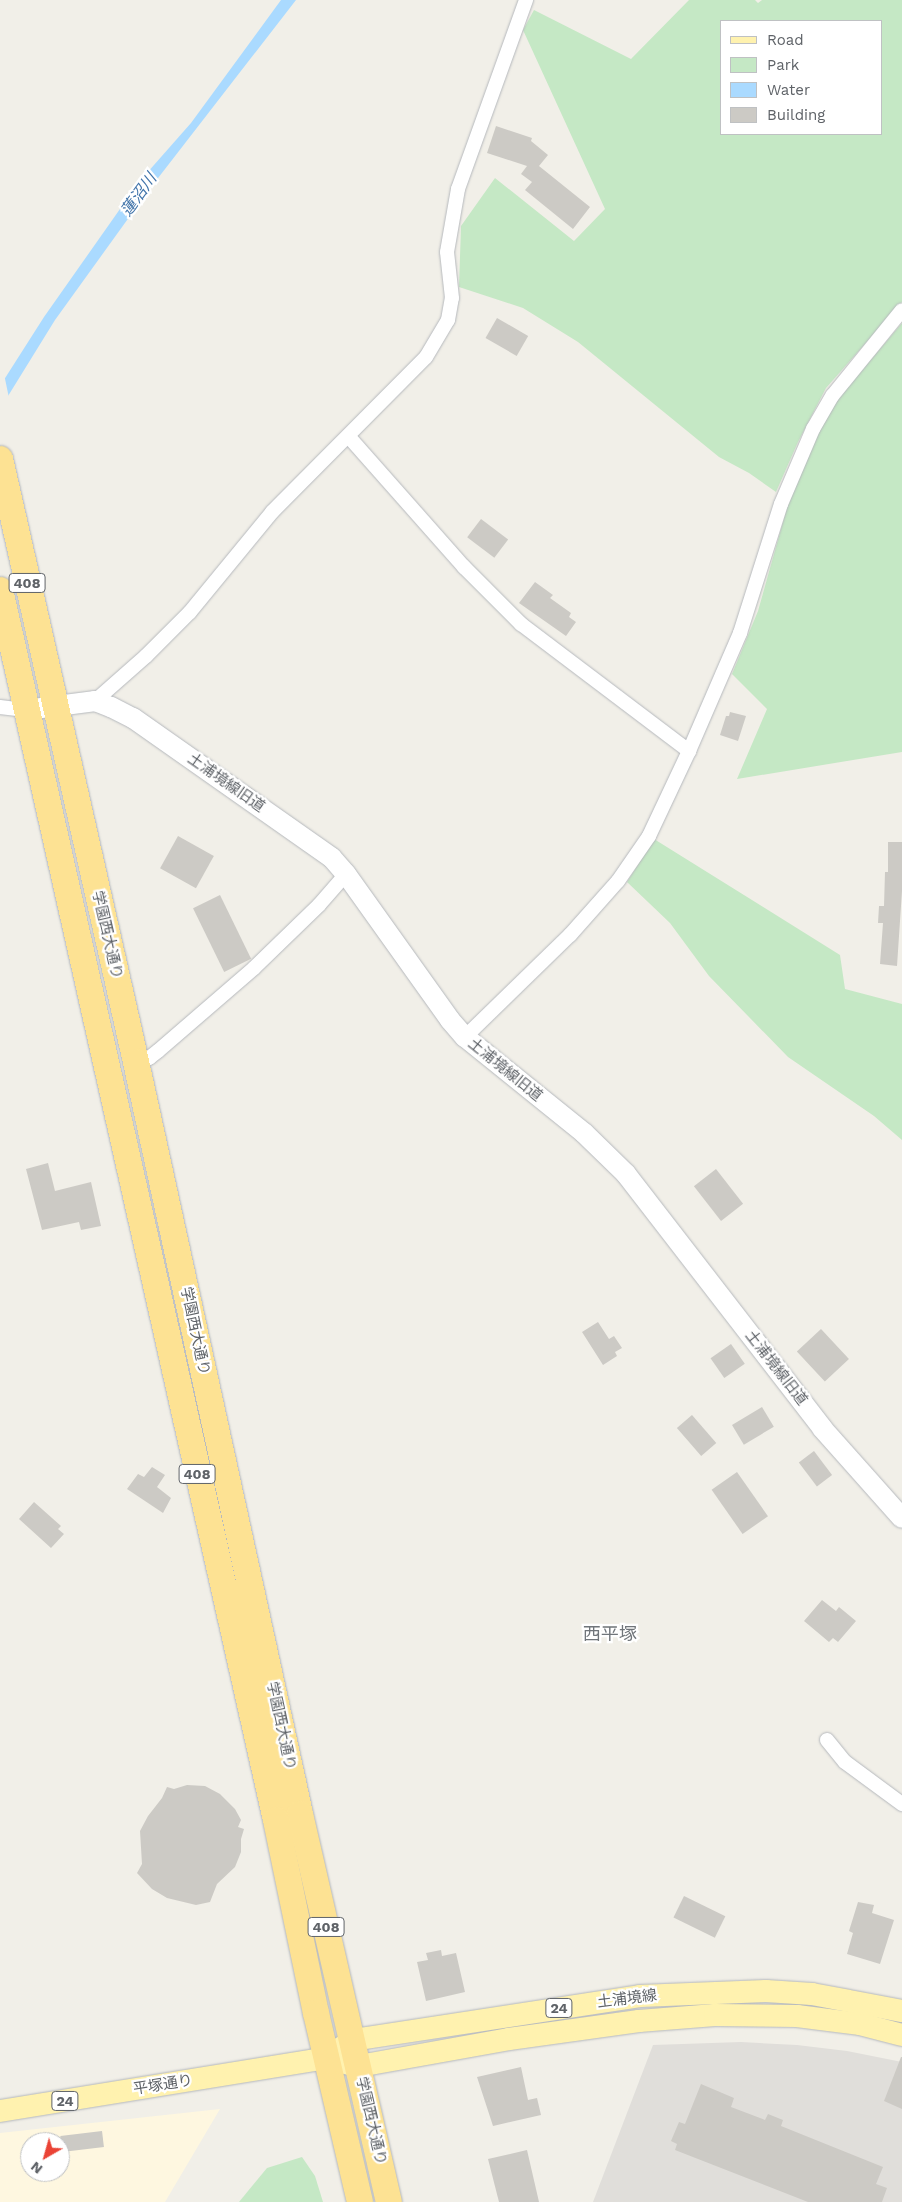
<!DOCTYPE html>
<html>
<head>
<meta charset="utf-8">
<style>
	body { margin:0 }
	#map { position:relative; width:902px; height:2202px; overflow:hidden; background:#f1efe8; font-family:"Work Sans","Noto Sans JP",sans-serif }
	div>[style] { position:absolute }
	.commercial>* { inset:0; background:#fef7e0 }
	.industrial>* { inset:0; background:#e0deda }
	.green>* { inset:0; background:#c5e8c5 }
	.water>* { inset:0; background:#aadaff }
	.pier>* { inset:0; background:#f1efe8 }
	.building>* { inset:0; background:#cccac5; transform-origin:0 0 }
	.roads { filter:drop-shadow(0 0 1px #b5b8bc) drop-shadow(0 0 1px #b5b8bc) }
	.street>* { height:14px; margin:-7px; padding:0 7px; transform-origin:7px; border-radius:7px; background:#fff }
	.secondary>* { height:20px; margin:-10px; padding:0 10px; transform-origin:10px; border-radius:10px; background:#fff }
	.primary>* { height:22px; margin:-11px; padding:0 11px; transform-origin:11px; border-radius:11px; background:#fff2af }
	.highway>* { height:26px; margin:-13px; padding:0 13px; transform-origin:13px; border-radius:13px; background:#fde293 }
	span { translate:-50% -50%; white-space:nowrap; text-align:center; line-height:1.15; -webkit-text-stroke:4.5px #fff; paint-order:stroke }
	.shield-label span { padding:1px 4px; background:#fff; border:1px solid; border-radius:4px; -webkit-text-stroke-width:0 }
	.shield-label { font-size:14px; color:#5f6368; font-weight:700 }
	.street-label { font-size:15px; color:#5f6368 }
	.water-label { font-size:16px; color:#4174aa; font-style:italic }
	.quarter-label { font-size:18px; color:#70757a }
	.legend { position:absolute; left:720px; top:20px; width:162px; height:115px; box-sizing:border-box; background:#fff; border:1px solid #bfc1c3; margin:0; padding:6px 9px; list-style:none; font-size:15px; color:#5f6368 }
	.legend li { display:flex; align-items:center; gap:10px; height:25px }
	.legend b { width:25px; border:1px solid #bfc1c3 }
	.north { position:absolute; left:20px; top:2132px; width:50px; height:50px; box-sizing:border-box; background:#fff; border:1px solid #bfc1c3; border-radius:50%; rotate:218deg; font-size:14px; font-weight:700; line-height:20px; text-align:center; color:#5f6368 }
	.north::after { content:''; display:block; margin:auto; width:18px; height:22px; background:#ea4335; clip-path:polygon(50% 0,100% 100%,50% 72%,0 100%) }
</style>
</head>
<body>
<div id="map">
	<div class="commercial">
		<div style="clip-path:polygon(evenodd,220px 2109px,165px 2202px,0 2202px,0 2133px,220px 2109px,30px 2142px,60px 2142px,60px 2172px,30px 2172px,30px 2142px)"></div>
	</div>
	<div class="industrial">
		<div style="clip-path:polygon(741px 2042px,797px 2045px,847px 2051px,902px 2062px,902px 2202px,593px 2202px,653px 2045px)"></div>
	</div>
	<div class="green">
		<div style="clip-path:polygon(evenodd,689px 0,755px 0,758px 3px,762px 0,902px 0,902px 302px,826px 388px,798px 442px,776px 492px,749px 473px,719px 457px,578px 342px,523px 308px,459px 287px,461px 226px,495px 178px,574px 241px,605px 209px,523px 30px,534px 10px,631px 59px,689px 0,721px 21px,881px 21px,881px 134px,721px 134px,721px 21px)"></div>
		<div style="clip-path:polygon(902px 323px,902px 752px,737px 779px,767px 709px,732px 674px,758px 611px,790px 497px,813px 441px,835px 402px)"></div>
		<div style="clip-path:polygon(654px 839px,840px 955px,845px 989px,902px 1004px,902px 1140px,874px 1116px,788px 1057px,709px 976px,670px 923px,627px 882px)"></div>
		<div style="clip-path:polygon(302px 2157px,315px 2176px,323px 2202px,239px 2202px,267px 2168px)"></div>
	</div>
	<div class="water">
		<div style="clip-path:polygon(281px 0,296px 0,148px 191px,55px 320px,0 409px,0 386px,44px 317px,139px 182px,191px 123px)"></div>
	</div>
	<div class="pier">
		<div style="clip-path:polygon(4px 374px,9px 398px,0 411px,0 381px)"></div>
	</div>
	<div class="building">
		<div style="clip-path:polygon(496px 126px,532px 138px,531px 141px,548px 155px,539px 166px,590px 207px,573px 229px,525px 190px,532px 182px,521px 174px,527px 166px,487px 153px)"></div>
		<div style="left:497px;top:318px;width:36px;height:23px;rotate:30deg"></div>
		<div style="left:481px;top:519px;width:34px;height:23px;rotate:37deg"></div>
		<div style="clip-path:polygon(535px 582px,553px 595px,550px 598px,571px 613px,569px 617px,576px 622px,566px 636px,519px 603px)"></div>
		<div style="clip-path:polygon(730px 712px,746px 716px,738px 741px,720px 735px,726px 716px,729px 716px)"></div>
		<div style="left:178px;top:836px;width:41px;height:37px;rotate:29deg"></div>
		<div style="clip-path:polygon(888px 842px,902px 842px,902px 891px,897px 966px,880px 964px,883px 923px,878px 923px,879px 906px,884px 906px,885px 872px,888px 872px)"></div>
		<div style="left:220px;top:895px;width:71px;height:30px;rotate:64deg"></div>
		<div style="clip-path:polygon(48px 1163px,55px 1191px,91px 1182px,101px 1226px,81px 1230px,79px 1222px,42px 1230px,26px 1169px)"></div>
		<div style="left:716px;top:1169px;width:44px;height:28px;rotate:52deg"></div>
		<div style="clip-path:polygon(598px 1322px,609px 1339px,614px 1336px,622px 1348px,615px 1352px,617px 1356px,603px 1365px,582px 1332px)"></div>
		<div style="left:821px;top:1329px;width:41px;height:33px;rotate:47deg"></div>
		<div style="left:731px;top:1344px;width:24px;height:25px;rotate:55deg"></div>
		<div style="left:762px;top:1407px;width:23px;height:35px;rotate:59deg"></div>
		<div style="left:692px;top:1415px;width:37px;height:20px;rotate:49deg"></div>
		<div style="left:814px;top:1451px;width:30px;height:19px;rotate:53deg"></div>
		<div style="clip-path:polygon(152px 1467px,165px 1475px,157px 1487px,171px 1498px,163px 1513px,127px 1489px,138px 1474px,144px 1477px)"></div>
		<div style="left:737px;top:1472px;width:54px;height:31px;rotate:55deg"></div>
		<div style="clip-path:polygon(34px 1502px,61px 1526px,58px 1529px,64px 1534px,51px 1548px,19px 1519px)"></div>
		<div style="clip-path:polygon(822px 1600px,836px 1611px,839px 1607px,856px 1621px,838px 1642px,833px 1638px,829px 1642px,804px 1621px)"></div>
		<div style="clip-path:polygon(187px 1785px,205px 1786px,220px 1794px,235px 1809px,241px 1820px,238px 1827px,244px 1829px,241px 1839px,241px 1852px,235px 1867px,217px 1884px,210px 1902px,196px 1905px,167px 1898px,152px 1889px,137px 1873px,142px 1864px,140px 1831px,148px 1816px,162px 1798px,167px 1787px,174px 1789px)"></div>
		<div style="left:684px;top:1896px;width:46px;height:24px;rotate:26deg"></div>
		<div style="clip-path:polygon(858px 1902px,874px 1905px,872px 1913px,894px 1920px,880px 1964px,847px 1954px,853px 1933px,849px 1931px)"></div>
		<div style="clip-path:polygon(441px 1950px,442px 1956px,456px 1953px,465px 1992px,426px 2001px,417px 1962px,428px 1960px,426px 1953px)"></div>
		<div style="clip-path:polygon(901px 2057px,902px 2057px,902px 2109px,884px 2101px)"></div>
		<div style="clip-path:polygon(521px 2067px,528px 2100px,537px 2098px,541px 2115px,493px 2126px,477px 2077px)"></div>
		<div style="clip-path:polygon(701px 2084px,734px 2098px,731px 2107px,765px 2120px,768px 2114px,783px 2120px,781px 2126px,883px 2167px,876px 2184px,887px 2188px,882px 2202px,808px 2202px,675px 2150px,677px 2144px,671px 2141px,679px 2122px,685px 2124px)"></div>
		<div style="left:102px;top:2131px;width:16px;height:42px;rotate:83deg"></div>
		<div style="clip-path:polygon(527px 2150px,539px 2202px,499px 2202px,488px 2159px)"></div>
	</div>
	<div class="roads">
		<div class="street">
			<div style="left:349px;top:437px;width:174px;rotate:48.5deg"></div>
			<div style="left:464px;top:567px;width:81px;rotate:45deg"></div>
			<div style="left:521px;top:624px;width:211px;rotate:37.1deg"></div>
			<div style="left:95px;top:701px;width:68px;rotate:-41.4deg"></div>
			<div style="left:146px;top:656px;width:62px;rotate:-45deg"></div>
			<div style="left:190px;top:612px;width:129px;rotate:-50.6deg"></div>
			<div style="left:272px;top:512px;width:218px;rotate:-45.2deg"></div>
			<div style="left:426px;top:357px;width:43px;rotate:-59.3deg"></div>
			<div style="left:448px;top:320px;width:22px;rotate:-80deg"></div>
			<div style="left:452px;top:298px;width:46px;rotate:-96.2deg"></div>
			<div style="left:447px;top:252px;width:64px;rotate:-80.1deg"></div>
			<div style="left:458px;top:189px;width:201px;rotate:-70.2deg"></div>
			<div style="left:0;top:707px;width:26px;rotate:7deg"></div>
			<div style="left:465px;top:1037px;width:146px;rotate:-44.2deg"></div>
			<div style="left:570px;top:935px;width:72px;rotate:-48.4deg"></div>
			<div style="left:618px;top:881px;width:55px;rotate:-55.4deg"></div>
			<div style="left:649px;top:836px;width:94px;rotate:-64.8deg"></div>
			<div style="left:689px;top:751px;width:129px;rotate:-66.6deg"></div>
			<div style="left:740px;top:633px;width:135px;rotate:-72.4deg"></div>
			<div style="left:781px;top:504px;width:82px;rotate:-66.9deg"></div>
			<div style="left:813px;top:429px;width:39px;rotate:-60deg"></div>
			<div style="left:833px;top:395px;width:109px;rotate:-50.9deg"></div>
			<div style="left:136px;top:1062px;width:14px;rotate:-17deg"></div>
			<div style="left:149px;top:1058px;width:11px;rotate:-38deg"></div>
			<div style="left:158px;top:1051px;width:127px;rotate:-40.8deg"></div>
			<div style="left:254px;top:968px;width:91px;rotate:-44.1deg"></div>
			<div style="left:319px;top:905px;width:41px;rotate:-48.9deg"></div>
			<div style="left:827px;top:1740px;width:28px;rotate:51deg"></div>
			<div style="left:845px;top:1762px;width:71px;rotate:36.4deg"></div>
		</div>
		<div class="secondary">
			<div style="left:26px;top:710px;width:70px;rotate:-7.4deg"></div>
			<div style="left:95px;top:701px;width:17px;rotate:21deg"></div>
			<div style="left:111px;top:707px;width:25px;rotate:27deg"></div>
			<div style="left:133px;top:718px;width:243px;rotate:35.1deg"></div>
			<div style="left:332px;top:858px;width:21px;rotate:49deg"></div>
			<div style="left:346px;top:874px;width:179px;rotate:54.5deg"></div>
			<div style="left:450px;top:1020px;width:23px;rotate:49deg"></div>
			<div style="left:465px;top:1037px;width:153px;rotate:38.9deg"></div>
			<div style="left:584px;top:1133px;width:59px;rotate:44.3deg"></div>
			<div style="left:626px;top:1174px;width:321px;rotate:52.3deg"></div>
			<div style="left:822px;top:1428px;width:120px;rotate:48.4deg"></div>
		</div>
		<div class="primary">
			<div style="left:341px;top:2062px;width:18px;rotate:13deg"></div>
			<div style="left:359px;top:2066px;width:152px;rotate:-10.2deg"></div>
			<div style="left:509px;top:2039px;width:131px;rotate:-7.9deg"></div>
			<div style="left:639px;top:2021px;width:76px;rotate:-4.5deg"></div>
			<div style="left:715px;top:2015px;width:82px;rotate:0.7deg"></div>
			<div style="left:797px;top:2016px;width:64px;rotate:7.2deg"></div>
			<div style="left:860px;top:2024px;width:43px;rotate:14.7deg"></div>
			<div style="left:0;top:2111px;width:330px;rotate:-9.2deg"></div>
			<div style="left:326px;top:2058px;width:32px;rotate:-34deg"></div>
			<div style="left:353px;top:2040px;width:290px;rotate:-8.7deg"></div>
			<div style="left:640px;top:1996px;width:126px;rotate:-2.3deg"></div>
			<div style="left:766px;top:1991px;width:46px;rotate:3.7deg"></div>
			<div style="left:812px;top:1994px;width:92px;rotate:10.7deg"></div>
		</div>
		<div class="highway">
			<div style="left:0;top:459px;width:618px;rotate:77.29deg"></div>
			<div style="left:136px;top:1062px;width:770px;rotate:77.7deg"></div>
			<div style="left:300px;top:1814px;width:398px;rotate:77.1deg"></div>
			<div style="left:0;top:590px;width:1261px;rotate:77.35deg"></div>
			<div style="left:276px;top:1820px;width:197px;rotate:78.3deg"></div>
			<div style="left:316px;top:2013px;width:194px;rotate:76.9deg"></div>
		</div>
	</div>
	<div class="shield-label">
		<span style="left:27px;top:583px">408</span>
		<span style="left:197px;top:1474px">408</span>
		<span style="left:326px;top:1927px">408</span>
		<span style="left:559px;top:2008px">24</span>
		<span style="left:65px;top:2101px">24</span>
	</div>
	<div class="street-label">
		<span style="left:226px;top:783px;rotate:35deg">土浦境線旧道</span>
		<span style="left:107px;top:935px;rotate:77deg">学園西大通り</span>
		<span style="left:505px;top:1070px;rotate:39deg">土浦境線旧道</span>
		<span style="left:195px;top:1331px;rotate:78deg">学園西大通り</span>
		<span style="left:776px;top:1368px;rotate:52deg">土浦境線旧道</span>
		<span style="left:281px;top:1726px;rotate:78deg">学園西大通り</span>
		<span style="left:627px;top:1999px;rotate:-7deg">土浦境線</span>
		<span style="left:163px;top:2085px;rotate:-9deg">平塚通り</span>
		<span style="left:371px;top:2121px;rotate:77deg">学園西大通り</span>
	</div>
	<div class="water-label">
		<span style="left:139px;top:195px;rotate:-54deg">蓮沼川</span>
	</div>
	<div class="quarter-label">
		<span style="left:610px;top:1634px">西平塚</span>
	</div>
	<ul class="legend">
	<li><b style="height:6px;background:#fff2af"></b>Road</li>
	<li><b style="height:14px;background:#c5e8c5"></b>Park</li>
	<li><b style="height:14px;background:#aadaff"></b>Water</li>
	<li><b style="height:14px;background:#cccac5"></b>Building</li>
	</ul>
	<div class="north">N</div>
</div>
</body>
</html>
